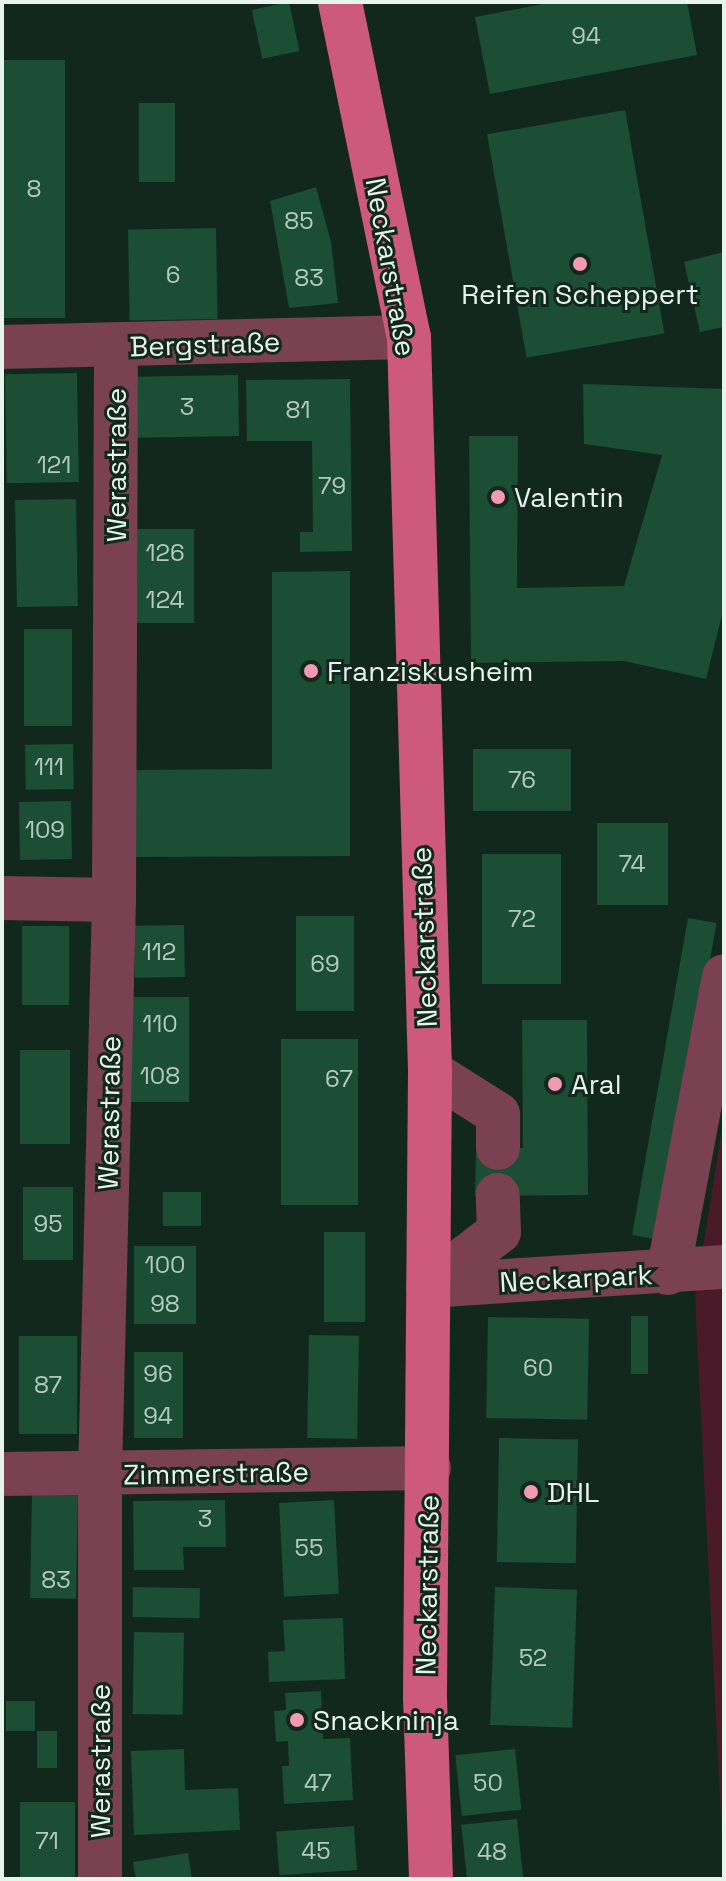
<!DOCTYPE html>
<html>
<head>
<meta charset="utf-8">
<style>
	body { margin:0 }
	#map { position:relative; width:726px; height:1881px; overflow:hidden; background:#12281c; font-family:"Space Grotesk",sans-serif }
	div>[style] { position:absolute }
	.green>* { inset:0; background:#491a29 }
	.building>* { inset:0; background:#1b4e34; transform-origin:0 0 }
	.minor>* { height:44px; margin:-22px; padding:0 22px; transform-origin:22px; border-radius:22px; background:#794151 }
	.major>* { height:44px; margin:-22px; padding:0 22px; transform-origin:22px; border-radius:22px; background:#cd597e }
	.dots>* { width:22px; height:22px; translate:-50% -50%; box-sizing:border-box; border:4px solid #12281c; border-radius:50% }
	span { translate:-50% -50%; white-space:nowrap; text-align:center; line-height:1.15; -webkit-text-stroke:6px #12281c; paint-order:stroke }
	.number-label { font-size:24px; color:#b3cabd }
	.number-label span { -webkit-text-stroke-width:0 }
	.street-label { font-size:28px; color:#e6f4eb }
	.poi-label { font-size:28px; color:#e6f4eb }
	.left { translate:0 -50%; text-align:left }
	.frame { position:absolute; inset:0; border:4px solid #e6f4eb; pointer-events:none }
</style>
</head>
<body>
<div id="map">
	<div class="green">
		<div style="clip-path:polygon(724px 1116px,724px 1879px,695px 1298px)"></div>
	</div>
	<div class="building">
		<div style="left:289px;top:2px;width:50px;height:38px;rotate:78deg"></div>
		<div style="clip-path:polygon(553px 2px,687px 2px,697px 55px,490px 94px,475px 17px)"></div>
		<div style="left:2px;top:60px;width:63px;height:258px"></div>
		<div style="left:139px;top:103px;width:36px;height:79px"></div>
		<div style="left:625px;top:110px;width:227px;height:140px;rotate:80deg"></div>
		<div style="clip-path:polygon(316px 187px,331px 242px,338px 303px,289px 308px,270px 201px)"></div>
		<div style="left:216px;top:228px;width:91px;height:88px;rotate:89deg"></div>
		<div style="clip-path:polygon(724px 252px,724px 327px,700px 332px,684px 262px)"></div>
		<div style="left:77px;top:373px;width:109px;height:72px;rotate:89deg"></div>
		<div style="left:238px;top:375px;width:61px;height:103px;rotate:89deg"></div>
		<div style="clip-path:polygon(350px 379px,352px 551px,300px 552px,300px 532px,313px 532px,312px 441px,247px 441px,246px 380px)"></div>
		<div style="clip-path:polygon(583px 384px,724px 389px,724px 607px,706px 679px,624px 661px,471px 663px,469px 436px,518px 436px,517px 588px,624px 586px,662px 455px,584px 444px)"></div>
		<div style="left:76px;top:499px;width:107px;height:61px;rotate:89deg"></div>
		<div style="left:136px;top:529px;width:58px;height:94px"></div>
		<div style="clip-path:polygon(350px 571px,350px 856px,131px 857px,131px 770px,272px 769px,272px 572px)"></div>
		<div style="left:24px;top:629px;width:48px;height:97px"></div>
		<div style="left:73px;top:744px;width:45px;height:48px;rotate:89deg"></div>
		<div style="left:571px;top:749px;width:62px;height:98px;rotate:90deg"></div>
		<div style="left:71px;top:801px;width:58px;height:52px;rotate:89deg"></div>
		<div style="left:597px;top:823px;width:71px;height:82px"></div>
		<div style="left:561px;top:854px;width:130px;height:79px;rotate:90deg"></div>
		<div style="left:354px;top:916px;width:95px;height:58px;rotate:90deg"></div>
		<div style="left:688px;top:918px;width:29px;height:322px;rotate:10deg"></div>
		<div style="left:184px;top:925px;width:52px;height:50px;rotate:89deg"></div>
		<div style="left:22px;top:926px;width:47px;height:79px"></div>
		<div style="left:131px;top:997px;width:58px;height:105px"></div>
		<div style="clip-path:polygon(522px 1020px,587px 1020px,588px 1195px,475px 1196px,476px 1148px,523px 1148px)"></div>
		<div style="left:281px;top:1039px;width:77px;height:166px"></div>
		<div style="left:20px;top:1050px;width:50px;height:94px"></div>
		<div style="left:73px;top:1187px;width:73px;height:50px;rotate:90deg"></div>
		<div style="left:163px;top:1192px;width:38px;height:34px"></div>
		<div style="left:324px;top:1232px;width:41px;height:90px"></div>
		<div style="left:134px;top:1246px;width:62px;height:78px"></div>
		<div style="left:631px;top:1316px;width:17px;height:58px"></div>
		<div style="left:488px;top:1317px;width:101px;height:101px;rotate:1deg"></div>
		<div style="left:309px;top:1335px;width:50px;height:103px;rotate:1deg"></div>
		<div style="left:19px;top:1336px;width:58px;height:98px"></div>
		<div style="left:134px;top:1352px;width:49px;height:86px"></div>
		<div style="left:499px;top:1438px;width:79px;height:124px;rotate:1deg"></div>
		<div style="left:32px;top:1490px;width:46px;height:108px;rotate:1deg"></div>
		<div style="clip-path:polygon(225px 1500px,226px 1547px,183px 1547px,184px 1570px,134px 1570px,133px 1501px)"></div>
		<div style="left:334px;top:1500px;width:94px;height:55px;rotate:87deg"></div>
		<div style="left:133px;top:1587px;width:67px;height:30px;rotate:1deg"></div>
		<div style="left:495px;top:1587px;width:82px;height:138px;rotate:2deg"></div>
		<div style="clip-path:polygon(343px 1618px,345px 1679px,269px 1682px,268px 1652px,285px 1651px,283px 1620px)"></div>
		<div style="left:134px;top:1632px;width:50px;height:82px;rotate:1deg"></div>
		<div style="clip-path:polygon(321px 1691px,323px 1739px,350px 1738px,353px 1800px,284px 1804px,282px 1766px,289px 1766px,288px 1741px,276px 1742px,274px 1711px,286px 1710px,285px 1693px)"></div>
		<div style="left:6px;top:1701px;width:29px;height:30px"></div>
		<div style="left:37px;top:1731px;width:20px;height:37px"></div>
		<div style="clip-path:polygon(184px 1749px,185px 1790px,238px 1788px,240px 1830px,134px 1835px,131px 1751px)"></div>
		<div style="left:515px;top:1749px;width:61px;height:60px;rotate:84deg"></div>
		<div style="left:20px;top:1802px;width:55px;height:77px"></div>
		<div style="left:517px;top:1819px;width:60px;height:56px;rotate:84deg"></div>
		<div style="left:354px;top:1826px;width:44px;height:78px;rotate:86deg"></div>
		<div style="clip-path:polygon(188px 1853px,192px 1879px,136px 1879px,133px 1862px)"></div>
	</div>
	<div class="minor">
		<div style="left:2px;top:347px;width:407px;rotate:-1.4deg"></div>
		<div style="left:2px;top:898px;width:112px;rotate:1deg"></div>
		<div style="left:430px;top:1071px;width:80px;rotate:32.3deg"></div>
		<div style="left:498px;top:1114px;width:34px;rotate:90deg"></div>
		<div style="left:668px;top:1273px;width:302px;rotate:-79.3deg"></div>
		<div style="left:428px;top:1286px;width:297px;rotate:-3.7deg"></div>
		<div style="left:428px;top:1286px;width:89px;rotate:-37.3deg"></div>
		<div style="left:499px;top:1232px;width:37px;rotate:-92deg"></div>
		<div style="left:2px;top:1474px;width:427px;rotate:-0.8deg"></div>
		<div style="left:100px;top:1879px;width:403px;rotate:-90deg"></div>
		<div style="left:100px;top:1476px;width:576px;rotate:-88.61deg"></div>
		<div style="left:114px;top:900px;width:553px;rotate:-89.79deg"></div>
	</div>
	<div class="major">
		<div style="left:340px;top:2px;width:342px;rotate:78.4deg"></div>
		<div style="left:409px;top:337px;width:734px;rotate:88.36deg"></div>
		<div style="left:430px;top:1071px;width:626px;rotate:90.46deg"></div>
		<div style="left:425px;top:1697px;width:182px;rotate:88.1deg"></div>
	</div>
	<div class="dots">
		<div style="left:580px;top:264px;background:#f19ab1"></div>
		<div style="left:498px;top:497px;background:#f19ab1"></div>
		<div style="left:311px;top:671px;background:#f19ab1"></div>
		<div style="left:555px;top:1084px;background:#f19ab1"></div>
		<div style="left:531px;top:1492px;background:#f19ab1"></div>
		<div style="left:297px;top:1720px;background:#f19ab1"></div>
	</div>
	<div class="number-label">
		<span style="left:586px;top:36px">94</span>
		<span style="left:34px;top:189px">8</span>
		<span style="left:299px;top:221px">85</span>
		<span style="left:173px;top:275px">6</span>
		<span style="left:309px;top:278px">83</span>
		<span style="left:187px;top:407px">3</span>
		<span style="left:298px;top:410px">81</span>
		<span style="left:54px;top:465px">121</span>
		<span style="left:332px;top:486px">79</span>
		<span style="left:165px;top:553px">126</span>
		<span style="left:165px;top:600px">124</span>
		<span style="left:49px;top:767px">111</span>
		<span style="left:522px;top:780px">76</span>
		<span style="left:45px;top:830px">109</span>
		<span style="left:632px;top:864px">74</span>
		<span style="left:522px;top:919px">72</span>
		<span style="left:159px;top:952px">112</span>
		<span style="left:325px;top:964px">69</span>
		<span style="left:160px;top:1024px">110</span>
		<span style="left:160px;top:1076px">108</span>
		<span style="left:339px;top:1079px">67</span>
		<span style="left:48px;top:1224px">95</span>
		<span style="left:165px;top:1265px">100</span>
		<span style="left:165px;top:1304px">98</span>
		<span style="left:538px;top:1368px">60</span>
		<span style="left:158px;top:1374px">96</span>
		<span style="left:48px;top:1385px">87</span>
		<span style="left:158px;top:1416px">94</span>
		<span style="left:205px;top:1519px">3</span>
		<span style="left:309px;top:1548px">55</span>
		<span style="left:56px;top:1580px">83</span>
		<span style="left:533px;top:1658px">52</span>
		<span style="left:318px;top:1783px">47</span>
		<span style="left:488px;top:1783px">50</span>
		<span style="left:47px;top:1841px">71</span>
		<span style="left:316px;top:1851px">45</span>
		<span style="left:492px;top:1852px">48</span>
	</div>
	<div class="street-label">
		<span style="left:391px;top:267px;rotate:80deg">Neckarstraße</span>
		<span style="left:205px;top:344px;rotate:-2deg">Bergstraße</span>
		<span style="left:116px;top:465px;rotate:-90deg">Werastraße</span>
		<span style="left:424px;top:937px;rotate:-92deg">Neckarstraße</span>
		<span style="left:109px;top:1113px;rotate:-89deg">Werastraße</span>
		<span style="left:576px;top:1278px;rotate:-3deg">Neckarpark</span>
		<span style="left:216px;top:1473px;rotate:-1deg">Zimmerstraße</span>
		<span style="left:427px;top:1585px;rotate:-89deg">Neckarstraße</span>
		<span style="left:100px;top:1761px;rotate:-90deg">Werastraße</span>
	</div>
	<div class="poi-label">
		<span style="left:580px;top:294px">Reifen Scheppert</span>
		<span class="left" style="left:514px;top:497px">Valentin</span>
		<span class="left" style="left:327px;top:671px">Franziskusheim</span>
		<span class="left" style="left:571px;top:1084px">Aral</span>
		<span class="left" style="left:547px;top:1492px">DHL</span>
		<span class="left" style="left:313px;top:1720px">Snackninja</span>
	</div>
	<div class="frame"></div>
</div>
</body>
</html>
